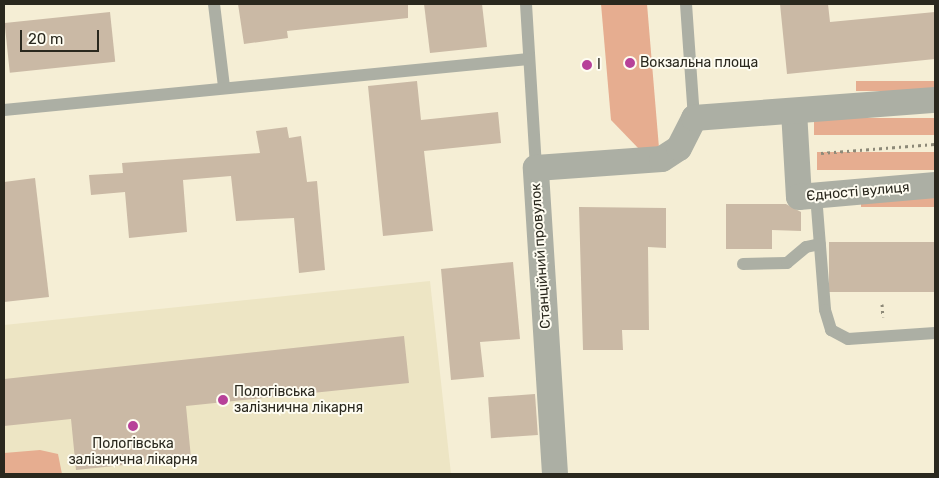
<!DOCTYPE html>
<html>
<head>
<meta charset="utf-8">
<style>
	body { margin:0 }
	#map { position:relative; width:939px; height:478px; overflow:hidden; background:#f5eed5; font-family:Rubik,sans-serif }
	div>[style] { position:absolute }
	.built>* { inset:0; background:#ede5c4 }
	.green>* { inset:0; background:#e6ad90; transform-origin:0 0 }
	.building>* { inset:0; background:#cab9a5; transform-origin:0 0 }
	.path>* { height:3px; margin-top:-1.5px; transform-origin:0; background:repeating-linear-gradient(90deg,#8d8978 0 2.5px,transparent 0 6.5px) }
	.service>* { height:12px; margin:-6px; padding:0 6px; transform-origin:6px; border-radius:6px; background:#acafa4 }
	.minor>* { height:26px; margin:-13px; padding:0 13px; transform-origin:13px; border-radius:13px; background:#acafa4 }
	.dots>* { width:14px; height:14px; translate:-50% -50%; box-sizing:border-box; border:2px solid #fefcf1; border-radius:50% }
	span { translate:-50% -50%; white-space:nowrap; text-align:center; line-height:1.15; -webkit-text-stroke:4px #fefcf1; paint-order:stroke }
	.poi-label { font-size:14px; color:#2a281e }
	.left { translate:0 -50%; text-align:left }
	.street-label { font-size:14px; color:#2a281e }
	.frame { position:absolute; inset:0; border:5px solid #2a281e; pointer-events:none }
	.scale { position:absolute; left:20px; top:30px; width:79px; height:22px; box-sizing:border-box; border:2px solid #2a281e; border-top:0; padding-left:6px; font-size:15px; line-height:18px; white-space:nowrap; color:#2a281e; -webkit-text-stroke:4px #fefcf1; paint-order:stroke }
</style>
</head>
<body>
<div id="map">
	<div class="built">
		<div style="clip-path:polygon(430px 281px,451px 474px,4px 474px,4px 325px)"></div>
	</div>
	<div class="green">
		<div style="clip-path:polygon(601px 4px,647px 4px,659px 148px,640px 150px,611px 120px)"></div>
		<div style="left:935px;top:81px;width:10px;height:79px;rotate:90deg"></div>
		<div style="left:935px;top:118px;width:17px;height:121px;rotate:90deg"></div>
		<div style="left:935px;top:152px;width:18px;height:118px;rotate:90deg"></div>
		<div style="left:935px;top:196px;width:11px;height:74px;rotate:90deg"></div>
		<div style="clip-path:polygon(40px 450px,58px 454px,62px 474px,4px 474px,4px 453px)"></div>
	</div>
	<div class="building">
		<div style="clip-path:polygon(238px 4px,408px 4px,408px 18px,287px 31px,288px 38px,244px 44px)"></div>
		<div style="clip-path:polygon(424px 4px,482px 4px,487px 47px,430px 53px)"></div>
		<div style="clip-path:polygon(780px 4px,828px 4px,830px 22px,935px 12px,935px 59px,787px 74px)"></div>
		<div style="left:110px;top:12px;width:50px;height:106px;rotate:84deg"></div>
		<div style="clip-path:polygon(417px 81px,421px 120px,498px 112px,501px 143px,424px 151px,433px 231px,383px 236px,368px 86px)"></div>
		<div style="clip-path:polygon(287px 127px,289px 138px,301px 136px,307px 182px,317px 181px,325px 270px,299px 273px,294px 218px,236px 221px,231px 176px,183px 180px,187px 232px,129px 238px,125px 192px,91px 195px,89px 175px,123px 173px,122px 163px,260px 153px,256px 131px)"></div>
		<div style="clip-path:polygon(35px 178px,49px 297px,4px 302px,4px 182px)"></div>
		<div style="clip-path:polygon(726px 204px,786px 204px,801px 212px,801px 231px,772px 230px,772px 249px,726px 249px)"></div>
		<div style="clip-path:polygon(579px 207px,666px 208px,666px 248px,648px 247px,649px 330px,622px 330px,623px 350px,583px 350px)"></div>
		<div style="left:935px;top:242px;width:50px;height:106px;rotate:90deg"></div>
		<div style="clip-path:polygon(513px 262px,520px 339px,480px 342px,484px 377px,451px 380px,441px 269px)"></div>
		<div style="clip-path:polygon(404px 336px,409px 383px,186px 406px,191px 458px,76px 470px,71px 419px,4px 426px,4px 379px)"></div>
		<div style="left:535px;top:394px;width:41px;height:47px;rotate:86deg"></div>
	</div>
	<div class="path">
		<div style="left:821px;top:153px;width:114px;rotate:-4.5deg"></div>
		<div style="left:882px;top:304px;width:13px;rotate:86deg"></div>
	</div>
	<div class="service">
		<div style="left:214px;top:4px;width:84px;rotate:83.1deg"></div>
		<div style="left:526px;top:4px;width:164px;rotate:86.5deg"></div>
		<div style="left:686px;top:4px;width:114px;rotate:86deg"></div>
		<div style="left:4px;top:110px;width:527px;rotate:-5.55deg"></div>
		<div style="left:816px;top:195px;width:115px;rotate:85.5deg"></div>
		<div style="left:825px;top:310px;width:21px;rotate:73deg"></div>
		<div style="left:831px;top:330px;width:19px;rotate:28deg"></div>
		<div style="left:848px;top:339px;width:87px;rotate:-3.9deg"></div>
		<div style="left:743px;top:264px;width:44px;rotate:-1.3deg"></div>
		<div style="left:787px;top:263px;width:25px;rotate:-40deg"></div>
		<div style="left:806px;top:247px;width:14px;rotate:-12deg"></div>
	</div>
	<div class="minor">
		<div style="left:794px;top:111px;width:86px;rotate:86.7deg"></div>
		<div style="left:799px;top:197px;width:137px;rotate:-5deg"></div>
		<div style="left:555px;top:474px;width:307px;rotate:-93.6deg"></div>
		<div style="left:536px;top:168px;width:126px;rotate:-4.1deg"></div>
		<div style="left:662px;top:159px;width:20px;rotate:-33deg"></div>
		<div style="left:679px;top:148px;width:34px;rotate:-63deg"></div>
		<div style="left:694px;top:118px;width:242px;rotate:-4.3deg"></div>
	</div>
	<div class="dots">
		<div style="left:630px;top:63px;background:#b74199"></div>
		<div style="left:587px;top:65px;background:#b74199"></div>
		<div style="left:223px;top:400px;background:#b74199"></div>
		<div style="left:133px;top:426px;background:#b74199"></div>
	</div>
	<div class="poi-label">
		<span class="left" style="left:640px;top:63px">Вокзальна площа</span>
		<span class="left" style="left:597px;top:65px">І</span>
		<span class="left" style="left:234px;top:400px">Пологівська<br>залізнична лікарня</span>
		<span style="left:133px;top:452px">Пологiвська<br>залiзнична лiкарня</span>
	</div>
	<div class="street-label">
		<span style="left:858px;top:192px;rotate:-5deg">Єдності вулиця</span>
		<span style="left:541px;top:256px;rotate:-94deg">Станційний провулок</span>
	</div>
	<div class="frame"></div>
	<div class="scale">20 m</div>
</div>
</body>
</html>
